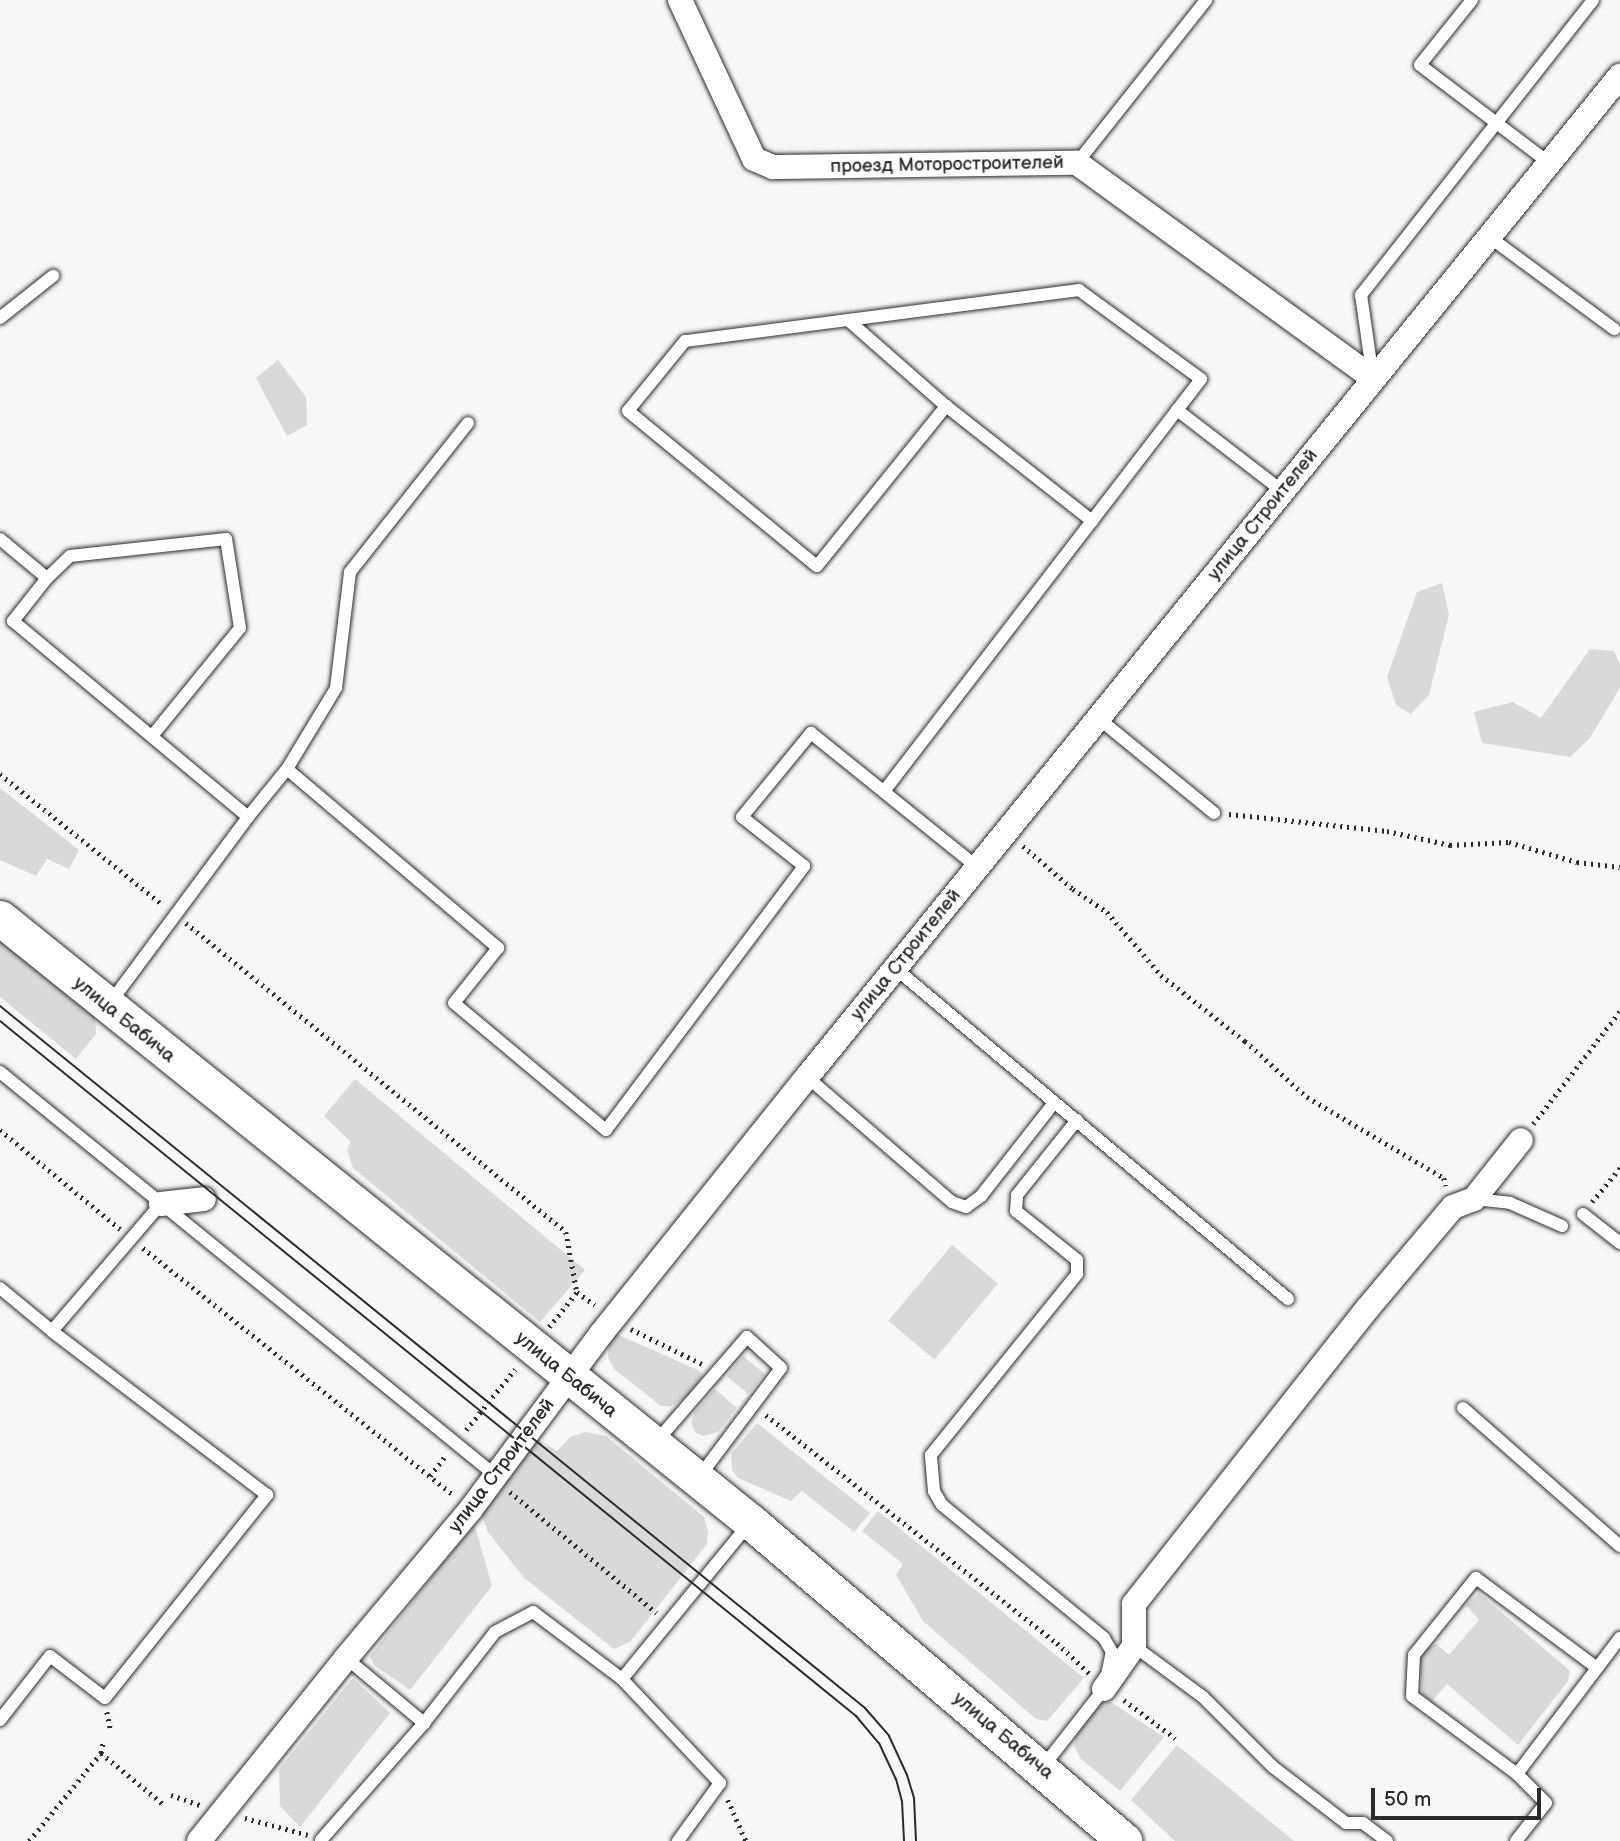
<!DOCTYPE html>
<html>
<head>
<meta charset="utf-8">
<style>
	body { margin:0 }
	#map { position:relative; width:1620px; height:1841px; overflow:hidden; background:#f7f7f7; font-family:"Balsamiq Sans",sans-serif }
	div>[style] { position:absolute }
	.green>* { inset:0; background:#d9d9d9; transform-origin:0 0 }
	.path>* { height:4.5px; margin-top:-2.25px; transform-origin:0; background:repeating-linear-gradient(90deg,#2b2b2b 0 2px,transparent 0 7px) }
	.roads { filter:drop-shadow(0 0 2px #2b2b2b) drop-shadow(0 0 2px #2b2b2b) }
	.lane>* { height:12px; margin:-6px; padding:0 6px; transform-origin:6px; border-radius:6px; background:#fff }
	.street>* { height:24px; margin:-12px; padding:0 12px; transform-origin:12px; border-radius:12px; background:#fff }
	.secondary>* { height:35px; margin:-17.5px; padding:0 17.5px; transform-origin:17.5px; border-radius:17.5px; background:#fff }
	.tram>* { height:2px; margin:-1px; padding:0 1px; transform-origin:1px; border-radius:1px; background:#2b2b2b }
	span { translate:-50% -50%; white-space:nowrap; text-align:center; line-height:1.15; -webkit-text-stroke:5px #fff; paint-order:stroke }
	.street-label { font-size:19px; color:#2b2b2b }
	.scale { position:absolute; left:1371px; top:1788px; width:170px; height:32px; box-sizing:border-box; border:4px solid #2b2b2b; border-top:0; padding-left:9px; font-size:21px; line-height:24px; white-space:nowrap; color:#2b2b2b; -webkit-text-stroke:5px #fff; paint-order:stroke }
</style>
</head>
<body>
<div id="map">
	<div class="green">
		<div style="clip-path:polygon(278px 360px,306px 397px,307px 425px,287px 436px,256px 378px)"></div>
		<div style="clip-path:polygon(1442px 583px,1449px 615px,1429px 695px,1411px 714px,1396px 705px,1387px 677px,1417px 592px)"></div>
		<div style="clip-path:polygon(1590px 649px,1614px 651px,1620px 665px,1620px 688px,1589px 739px,1570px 757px,1482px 743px,1474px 712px,1513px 702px,1541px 718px)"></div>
		<div style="clip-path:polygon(0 788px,79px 850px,69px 869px,47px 859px,36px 876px,0 860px)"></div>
		<div style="clip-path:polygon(0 935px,95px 1013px,96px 1034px,76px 1059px,0 997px)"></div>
		<div style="clip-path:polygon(355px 1079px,585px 1270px,540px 1322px,353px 1168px,347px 1150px,351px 1142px,324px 1116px)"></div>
		<div style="left:952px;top:1245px;width:60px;height:99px;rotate:40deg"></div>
		<div style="clip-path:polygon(614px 1333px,698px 1370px,703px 1376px,688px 1395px,672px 1406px,661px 1406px,614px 1369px,608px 1357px,609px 1341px)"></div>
		<div style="left:743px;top:1356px;width:28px;height:26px;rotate:39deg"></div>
		<div style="clip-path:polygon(715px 1389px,737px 1408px,718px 1432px,703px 1436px,695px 1432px,691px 1422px,695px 1412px)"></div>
		<div style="clip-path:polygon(757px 1423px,870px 1513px,854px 1532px,802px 1491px,791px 1501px,738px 1478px,732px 1470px,731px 1454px)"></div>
		<div style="clip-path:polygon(585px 1432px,606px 1436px,704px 1517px,708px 1532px,707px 1544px,630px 1642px,614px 1649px,524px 1578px,488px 1532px,480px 1511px,538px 1439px,557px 1451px,570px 1437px)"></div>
		<div style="clip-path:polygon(878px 1511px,1084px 1678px,1047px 1721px,1036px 1719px,923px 1621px,896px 1575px,903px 1564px,862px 1531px)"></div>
		<div style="clip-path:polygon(474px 1523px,492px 1586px,410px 1690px,374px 1665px,370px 1656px)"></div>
		<div style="clip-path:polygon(1479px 1593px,1570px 1671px,1568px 1681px,1518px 1745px,1447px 1684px,1432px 1701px,1422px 1694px,1420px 1650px,1436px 1644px,1449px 1655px,1479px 1620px,1466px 1605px)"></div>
		<div style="clip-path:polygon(353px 1678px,390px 1713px,300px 1827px,280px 1806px,279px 1769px)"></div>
		<div style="clip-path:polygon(1111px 1702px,1164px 1737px,1120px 1791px,1080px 1758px,1074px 1745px,1077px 1730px,1091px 1711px,1100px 1704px)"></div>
		<div style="clip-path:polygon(1177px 1745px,1294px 1841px,1175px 1841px,1131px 1800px)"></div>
	</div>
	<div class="path">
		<div style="left:0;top:774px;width:209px;rotate:38.8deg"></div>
		<div style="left:1229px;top:814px;width:159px;rotate:6.1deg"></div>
		<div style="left:1387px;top:831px;width:65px;rotate:12.5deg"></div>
		<div style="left:1450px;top:845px;width:59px;rotate:-2.9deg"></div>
		<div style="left:1509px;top:842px;width:71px;rotate:16.4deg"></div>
		<div style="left:1577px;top:862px;width:43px;rotate:6.6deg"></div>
		<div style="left:1023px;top:846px;width:66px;rotate:40.7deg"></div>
		<div style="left:1073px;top:889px;width:41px;rotate:34.1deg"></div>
		<div style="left:1107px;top:912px;width:83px;rotate:49.4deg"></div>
		<div style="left:1161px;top:975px;width:107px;rotate:38.2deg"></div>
		<div style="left:1245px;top:1041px;width:84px;rotate:42.1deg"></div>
		<div style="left:1307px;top:1097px;width:159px;rotate:30.6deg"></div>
		<div style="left:1444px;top:1178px;width:8px;rotate:76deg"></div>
		<div style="left:186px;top:923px;width:490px;rotate:39.1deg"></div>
		<div style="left:566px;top:1232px;width:61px;rotate:79.6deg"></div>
		<div style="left:577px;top:1292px;width:22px;rotate:36deg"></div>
		<div style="left:1533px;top:1124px;width:143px;rotate:-52.4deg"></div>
		<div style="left:0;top:1130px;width:156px;rotate:39.5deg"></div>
		<div style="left:1592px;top:1202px;width:44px;rotate:-50.5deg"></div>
		<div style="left:143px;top:1248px;width:397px;rotate:38.5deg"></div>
		<div style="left:549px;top:1327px;width:45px;rotate:-51.3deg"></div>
		<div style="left:631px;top:1329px;width:79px;rotate:26.2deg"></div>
		<div style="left:766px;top:1415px;width:370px;rotate:38.1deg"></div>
		<div style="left:1057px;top:1643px;width:45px;rotate:43.2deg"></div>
		<div style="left:466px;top:1430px;width:78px;rotate:-51.2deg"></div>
		<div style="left:430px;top:1476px;width:25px;rotate:-53deg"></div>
		<div style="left:510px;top:1492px;width:190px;rotate:39.5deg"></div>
		<div style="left:1124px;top:1700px;width:64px;rotate:36.7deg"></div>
		<div style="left:107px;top:1712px;width:19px;rotate:78deg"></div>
		<div style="left:101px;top:1753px;width:11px;rotate:-80deg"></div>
		<div style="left:171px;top:1795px;width:31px;rotate:19deg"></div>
		<div style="left:728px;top:1800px;width:45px;rotate:66.3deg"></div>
		<div style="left:245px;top:1818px;width:65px;rotate:15.1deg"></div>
		<div style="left:29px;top:1841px;width:114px;rotate:-50.7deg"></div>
		<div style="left:101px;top:1753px;width:80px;rotate:39.4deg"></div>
	</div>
	<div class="roads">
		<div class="lane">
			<div style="left:1472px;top:0;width:83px;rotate:128.7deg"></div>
			<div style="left:1420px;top:65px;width:161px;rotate:37.2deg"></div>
			<div style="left:1077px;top:163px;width:208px;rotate:-51.6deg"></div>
			<div style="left:1488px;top:236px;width:157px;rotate:36.4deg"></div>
			<div style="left:0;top:318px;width:68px;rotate:-38.4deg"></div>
			<div style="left:848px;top:320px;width:130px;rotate:41.3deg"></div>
			<div style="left:946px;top:406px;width:186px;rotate:38.2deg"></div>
			<div style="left:1373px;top:378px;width:84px;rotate:-98.2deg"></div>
			<div style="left:1361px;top:295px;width:375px;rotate:-51.8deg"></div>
			<div style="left:1177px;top:410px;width:133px;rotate:37.6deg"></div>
			<div style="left:0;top:539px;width:61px;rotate:39.7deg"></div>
			<div style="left:1098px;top:718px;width:150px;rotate:39.3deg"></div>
			<div style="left:152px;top:736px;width:139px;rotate:-50.8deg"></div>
			<div style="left:240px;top:628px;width:90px;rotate:-98.9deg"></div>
			<div style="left:226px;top:539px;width:157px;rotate:173.8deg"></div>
			<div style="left:70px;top:556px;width:32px;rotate:136deg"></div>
			<div style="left:47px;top:578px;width:55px;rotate:128.3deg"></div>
			<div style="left:13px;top:621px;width:306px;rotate:39.8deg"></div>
			<div style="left:287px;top:769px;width:95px;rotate:-58.8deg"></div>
			<div style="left:336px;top:688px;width:117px;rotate:-83.1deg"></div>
			<div style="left:350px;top:572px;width:190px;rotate:-51.6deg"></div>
			<div style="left:885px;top:790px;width:518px;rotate:-52.44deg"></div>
			<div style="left:1201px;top:379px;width:151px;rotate:-143.9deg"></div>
			<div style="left:1079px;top:290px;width:397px;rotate:172.6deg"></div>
			<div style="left:685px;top:341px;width:90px;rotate:129.2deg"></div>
			<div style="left:628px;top:411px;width:244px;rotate:39.4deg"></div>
			<div style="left:817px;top:566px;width:206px;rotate:-51.1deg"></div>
			<div style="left:895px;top:968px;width:514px;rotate:40.11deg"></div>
			<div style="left:110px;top:1003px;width:232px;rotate:-53.4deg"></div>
			<div style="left:248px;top:817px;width:62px;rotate:-50.9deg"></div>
			<div style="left:287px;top:769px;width:277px;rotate:40.3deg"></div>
			<div style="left:498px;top:948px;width:70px;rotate:128.7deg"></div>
			<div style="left:454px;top:1003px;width:198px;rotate:39.9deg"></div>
			<div style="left:606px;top:1130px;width:330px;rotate:-53.1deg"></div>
			<div style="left:804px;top:866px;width:79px;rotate:-141.7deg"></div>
			<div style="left:742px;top:817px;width:109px;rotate:-50.6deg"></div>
			<div style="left:811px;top:733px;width:213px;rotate:38.9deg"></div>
			<div style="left:0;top:1072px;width:640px;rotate:39.16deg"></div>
			<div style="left:807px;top:1077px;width:191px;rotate:40.8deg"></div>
			<div style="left:952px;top:1202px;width:15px;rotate:20deg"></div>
			<div style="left:966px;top:1207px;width:19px;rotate:-36deg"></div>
			<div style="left:981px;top:1196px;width:118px;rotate:-51.9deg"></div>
			<div style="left:1474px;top:1199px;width:36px;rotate:6deg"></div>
			<div style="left:1510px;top:1203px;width:57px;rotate:23.9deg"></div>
			<div style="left:1583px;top:1214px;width:47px;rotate:38.1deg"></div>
			<div style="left:0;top:1288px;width:67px;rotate:39.6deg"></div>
			<div style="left:1463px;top:1408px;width:209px;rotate:41.3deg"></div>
			<div style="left:656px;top:1442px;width:139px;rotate:-49.1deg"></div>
			<div style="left:747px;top:1337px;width:46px;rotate:42.4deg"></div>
			<div style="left:781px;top:1368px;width:135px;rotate:126.9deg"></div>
			<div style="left:1134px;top:1646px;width:86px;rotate:36.5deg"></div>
			<div style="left:1203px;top:1697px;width:99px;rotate:45deg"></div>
			<div style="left:1273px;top:1767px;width:92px;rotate:37.5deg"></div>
			<div style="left:1346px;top:1823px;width:17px"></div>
			<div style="left:1363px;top:1823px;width:30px;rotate:37deg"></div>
			<div style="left:346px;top:1658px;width:102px;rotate:39.8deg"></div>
			<div style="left:622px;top:1679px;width:199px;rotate:-50.7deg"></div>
			<div style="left:0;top:1720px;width:81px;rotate:-52deg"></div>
			<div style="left:50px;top:1656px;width:69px;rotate:37.4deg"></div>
			<div style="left:105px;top:1698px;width:260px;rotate:-51.4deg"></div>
			<div style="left:267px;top:1495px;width:270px;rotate:-142.7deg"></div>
			<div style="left:52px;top:1331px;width:167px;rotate:-49.4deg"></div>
			<div style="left:1042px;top:1768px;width:100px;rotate:-51.9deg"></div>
			<div style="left:1104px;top:1689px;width:38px;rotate:-78deg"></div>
			<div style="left:1112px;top:1652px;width:16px;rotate:-120deg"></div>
			<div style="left:1104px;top:1638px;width:210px;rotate:-140.6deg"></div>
			<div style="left:942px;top:1505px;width:16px;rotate:-120deg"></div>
			<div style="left:934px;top:1491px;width:36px;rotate:-95deg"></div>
			<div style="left:931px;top:1455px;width:233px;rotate:-51.1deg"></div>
			<div style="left:1077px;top:1274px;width:14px;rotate:-90deg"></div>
			<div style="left:1077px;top:1260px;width:78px;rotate:-141.2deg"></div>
			<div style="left:1016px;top:1211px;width:16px;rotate:-86deg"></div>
			<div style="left:1017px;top:1195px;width:96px;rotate:-51.3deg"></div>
			<div style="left:1517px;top:1774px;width:131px;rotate:-143.4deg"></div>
			<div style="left:1412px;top:1696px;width:41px;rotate:-87.2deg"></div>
			<div style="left:1414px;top:1655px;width:99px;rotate:-51.2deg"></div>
			<div style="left:1476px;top:1578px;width:151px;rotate:36.6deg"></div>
			<div style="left:321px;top:1840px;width:156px;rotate:-48.6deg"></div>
			<div style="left:424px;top:1723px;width:115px;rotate:-52deg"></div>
			<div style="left:495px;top:1632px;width:43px;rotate:-27.8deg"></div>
			<div style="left:533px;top:1612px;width:111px;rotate:37deg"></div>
			<div style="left:622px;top:1679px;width:143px;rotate:46.7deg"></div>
			<div style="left:720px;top:1783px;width:72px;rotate:125.9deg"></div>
			<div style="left:1516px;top:1841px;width:48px;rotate:-51.7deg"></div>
			<div style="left:1546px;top:1803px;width:41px;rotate:-135deg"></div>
			<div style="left:1517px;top:1774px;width:171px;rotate:-52.9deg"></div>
		</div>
		<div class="street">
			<div style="left:680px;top:0;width:175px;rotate:65deg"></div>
			<div style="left:754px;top:159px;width:21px;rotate:23deg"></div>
			<div style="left:773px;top:167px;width:304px;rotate:-0.8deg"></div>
			<div style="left:1077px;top:163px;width:366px;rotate:36deg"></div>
			<div style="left:161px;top:1204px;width:43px;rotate:-6.6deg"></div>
			<div style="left:1104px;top:1689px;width:52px;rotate:-55.1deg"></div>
			<div style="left:1134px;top:1646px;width:42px;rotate:-90deg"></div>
			<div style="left:1134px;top:1604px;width:376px;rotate:-51.7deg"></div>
			<div style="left:1367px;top:1309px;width:133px;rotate:-49.9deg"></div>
			<div style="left:1453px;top:1207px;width:22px;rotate:-21deg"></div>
			<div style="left:1474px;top:1199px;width:75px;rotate:-51.5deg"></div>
			<div style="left:199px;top:1841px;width:235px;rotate:-51.2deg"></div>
			<div style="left:346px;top:1658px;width:194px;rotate:-50deg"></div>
			<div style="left:471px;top:1509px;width:218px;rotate:-53.4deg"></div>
			<div style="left:601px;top:1334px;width:329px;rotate:-51.3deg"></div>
			<div style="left:807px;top:1077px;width:1290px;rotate:-50.92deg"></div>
		</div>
		<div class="secondary">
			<div style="left:0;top:918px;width:964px;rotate:38.81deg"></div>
			<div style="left:751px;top:1522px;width:491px;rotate:40.5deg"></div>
		</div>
	</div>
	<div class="tram">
		<div style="left:0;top:1006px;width:1114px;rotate:39.06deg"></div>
		<div style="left:865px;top:1708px;width:37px;rotate:49deg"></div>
		<div style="left:889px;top:1736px;width:43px;rotate:65.2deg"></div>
		<div style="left:907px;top:1775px;width:24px;rotate:73deg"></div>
		<div style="left:914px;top:1798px;width:43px;rotate:87.3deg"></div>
		<div style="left:0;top:1021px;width:1103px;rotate:39.07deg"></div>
		<div style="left:856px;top:1716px;width:35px;rotate:50deg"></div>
		<div style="left:879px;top:1743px;width:40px;rotate:65deg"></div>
		<div style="left:896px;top:1779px;width:23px;rotate:75deg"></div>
		<div style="left:902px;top:1801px;width:40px;rotate:87.1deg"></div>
	</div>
	<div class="street-label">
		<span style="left:947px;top:165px;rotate:-1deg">проезд Моторостроителей</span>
		<span style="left:1263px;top:515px;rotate:-51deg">улица Строителей</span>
		<span style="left:906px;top:955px;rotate:-51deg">улица Строителей</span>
		<span style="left:124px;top:1020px;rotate:39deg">улица Бабича</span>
		<span style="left:566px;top:1375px;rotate:39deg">улица Бабича</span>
		<span style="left:502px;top:1466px;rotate:-53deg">улица Строителей</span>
		<span style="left:1003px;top:1736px;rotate:40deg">улица Бабича</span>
	</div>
	<div class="scale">50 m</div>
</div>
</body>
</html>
